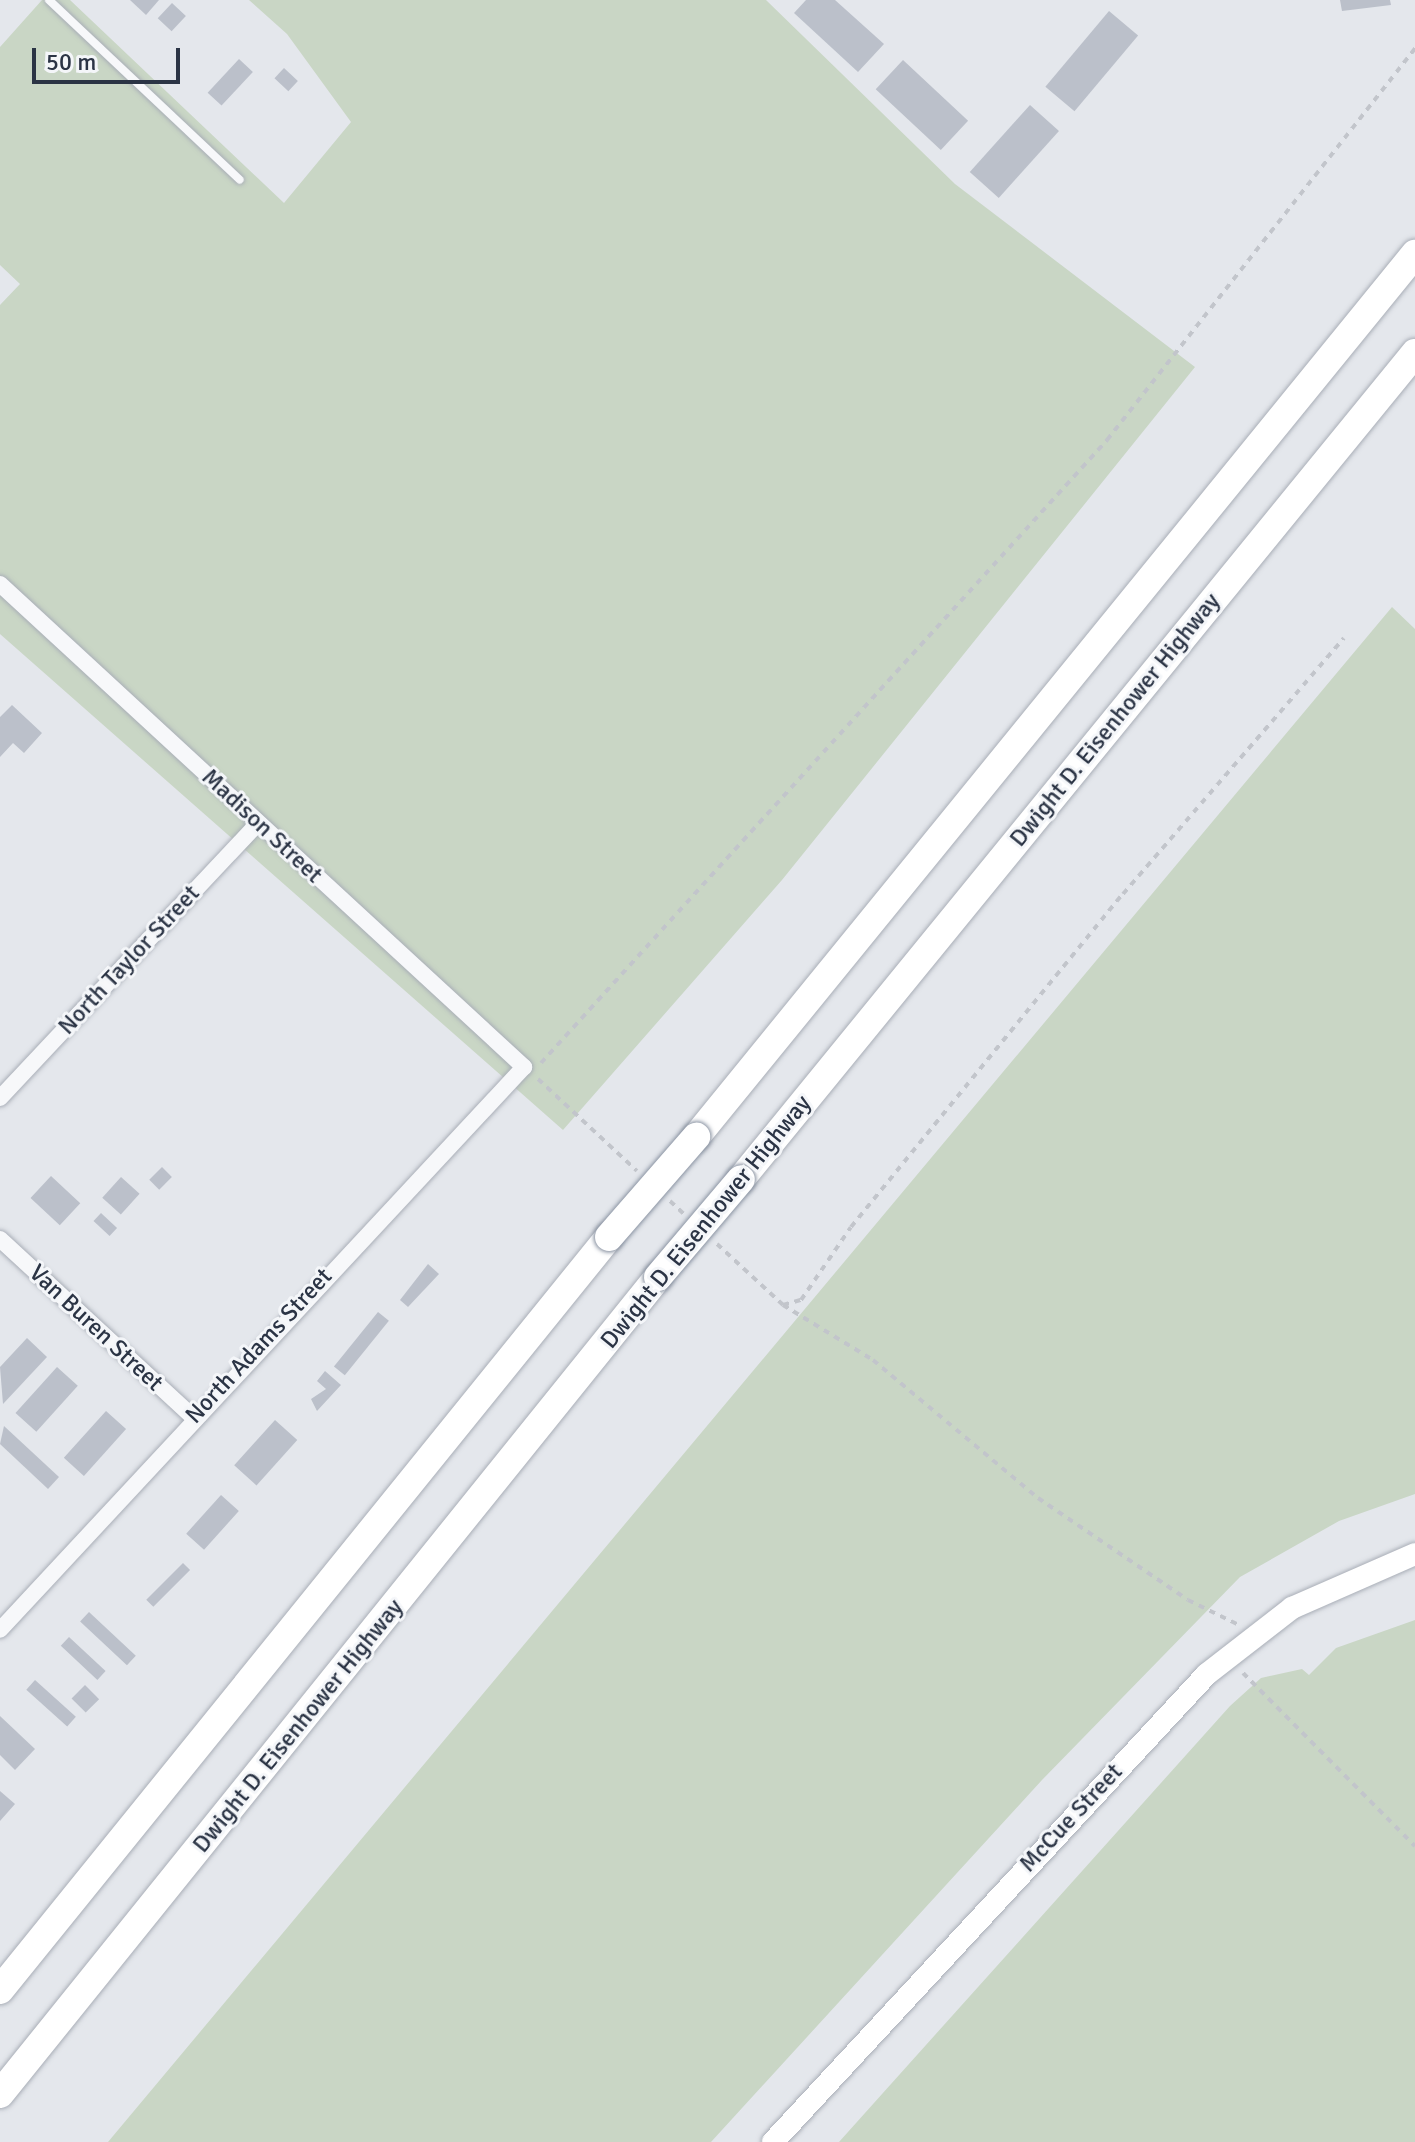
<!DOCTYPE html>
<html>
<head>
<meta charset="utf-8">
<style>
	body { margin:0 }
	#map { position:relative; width:1415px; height:2142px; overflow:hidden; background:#e4e7ec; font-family:Signika,sans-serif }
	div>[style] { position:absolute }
	.green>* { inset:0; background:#c9d6c5 }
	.building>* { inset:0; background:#bbc0ca; transform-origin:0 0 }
	.path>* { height:4px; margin-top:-2px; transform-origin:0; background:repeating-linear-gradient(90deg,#c2c5cb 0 6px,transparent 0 12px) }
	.roads { filter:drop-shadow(0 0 2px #a9aeb7) drop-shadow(0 0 2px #a9aeb7) }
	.service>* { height:8px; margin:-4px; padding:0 4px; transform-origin:4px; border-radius:4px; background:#f7f8fa }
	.minor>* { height:16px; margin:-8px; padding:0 8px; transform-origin:8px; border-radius:8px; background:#f7f8fa }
	.secondary>* { height:22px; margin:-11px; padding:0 11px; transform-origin:11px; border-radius:11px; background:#fff }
	.motorway>* { height:28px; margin:-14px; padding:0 14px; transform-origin:14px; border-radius:14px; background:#fff }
	.bridges { filter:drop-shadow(0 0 2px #8b94a3) drop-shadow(0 0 2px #8b94a3) }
	.motorway-bridge>* { height:28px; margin:-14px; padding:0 14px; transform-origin:14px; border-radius:14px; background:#fff }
	span { translate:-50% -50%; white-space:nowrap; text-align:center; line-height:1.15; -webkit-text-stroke:6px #f4f6f9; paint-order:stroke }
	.street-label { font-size:24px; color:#2b3445 }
	.scale { position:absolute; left:32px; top:48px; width:148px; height:36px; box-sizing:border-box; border:4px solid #2b3445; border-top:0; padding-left:10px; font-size:24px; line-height:28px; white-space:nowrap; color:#2b3445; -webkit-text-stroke:6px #f4f6f9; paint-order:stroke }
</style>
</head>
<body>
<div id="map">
	<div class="green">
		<div style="clip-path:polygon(42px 0,70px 0,284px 203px,351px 122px,287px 34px,249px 0,766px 0,955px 184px,1195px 367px,782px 880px,563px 1130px,0 634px,0 305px,20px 284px,0 265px,0 47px)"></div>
		<div style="clip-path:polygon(1392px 607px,1415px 629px,1415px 1494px,1339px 1521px,1240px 1577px,1042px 1780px,711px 2142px,108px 2142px)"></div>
		<div style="clip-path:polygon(1415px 1620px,1415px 2142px,839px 2142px,1230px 1706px,1261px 1678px,1302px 1669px,1309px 1675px,1336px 1648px)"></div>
	</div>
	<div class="building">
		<div style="clip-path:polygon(130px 0,159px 0,146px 15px)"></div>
		<div style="clip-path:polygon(806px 0,835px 0,884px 44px,858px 72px,794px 13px)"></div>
		<div style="clip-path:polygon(1340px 0,1390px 0,1391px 5px,1342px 11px)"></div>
		<div style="left:172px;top:3px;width:19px;height:21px;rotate:43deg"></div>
		<div style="left:1109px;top:11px;width:38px;height:99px;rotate:40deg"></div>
		<div style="left:239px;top:59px;width:19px;height:46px;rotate:43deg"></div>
		<div style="left:903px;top:60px;width:89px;height:40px;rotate:43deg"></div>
		<div style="left:284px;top:68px;width:19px;height:14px;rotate:43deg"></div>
		<div style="left:1030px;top:105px;width:39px;height:90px;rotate:42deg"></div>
		<div style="clip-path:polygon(12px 705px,42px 733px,24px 753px,13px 743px,0 757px,0 717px)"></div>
		<div style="left:162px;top:1167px;width:14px;height:18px;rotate:45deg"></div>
		<div style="left:51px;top:1176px;width:40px;height:30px;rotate:43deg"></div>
		<div style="left:121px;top:1177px;width:25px;height:28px;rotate:42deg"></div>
		<div style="left:101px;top:1213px;width:22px;height:11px;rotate:43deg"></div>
		<div style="clip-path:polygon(428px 1264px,439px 1274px,408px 1307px,400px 1300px)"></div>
		<div style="left:378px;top:1312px;width:14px;height:70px;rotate:39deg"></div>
		<div style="clip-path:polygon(27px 1338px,47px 1357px,3px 1404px,0 1367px)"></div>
		<div style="left:57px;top:1367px;width:28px;height:62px;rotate:42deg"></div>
		<div style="clip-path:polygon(325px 1371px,341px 1385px,317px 1411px,311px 1399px,326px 1389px,317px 1381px)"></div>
		<div style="left:106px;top:1411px;width:27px;height:63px;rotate:42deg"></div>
		<div style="left:275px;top:1420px;width:30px;height:61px;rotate:42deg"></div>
		<div style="clip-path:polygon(4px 1426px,59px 1477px,48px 1489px,0 1444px)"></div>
		<div style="left:221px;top:1495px;width:24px;height:52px;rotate:42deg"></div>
		<div style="left:183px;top:1563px;width:10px;height:52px;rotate:45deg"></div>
		<div style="left:89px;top:1612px;width:64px;height:13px;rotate:43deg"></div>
		<div style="left:69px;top:1637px;width:50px;height:12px;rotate:43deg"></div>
		<div style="left:35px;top:1680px;width:55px;height:13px;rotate:42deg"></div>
		<div style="left:85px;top:1685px;width:20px;height:19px;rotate:45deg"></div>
		<div style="clip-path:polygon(0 1716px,35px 1749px,15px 1770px,0 1755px)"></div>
		<div style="clip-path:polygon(0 1791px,15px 1804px,0 1821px)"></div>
	</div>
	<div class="path">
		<div style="left:541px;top:1063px;width:842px;rotate:-47.74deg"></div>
		<div style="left:1107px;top:440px;width:499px;rotate:-51.8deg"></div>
		<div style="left:538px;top:1079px;width:135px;rotate:42.9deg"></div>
		<div style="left:670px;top:1201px;width:19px;rotate:43deg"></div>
		<div style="left:717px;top:1244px;width:90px;rotate:42.7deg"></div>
		<div style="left:783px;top:1305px;width:19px;rotate:-16deg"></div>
		<div style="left:801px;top:1300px;width:88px;rotate:-55.6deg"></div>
		<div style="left:851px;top:1227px;width:430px;rotate:-50.8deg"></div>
		<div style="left:1123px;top:894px;width:338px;rotate:-49.2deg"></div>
		<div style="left:783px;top:1305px;width:105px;rotate:31.4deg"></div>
		<div style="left:873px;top:1360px;width:215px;rotate:39.9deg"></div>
		<div style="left:1038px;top:1498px;width:181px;rotate:34.2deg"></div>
		<div style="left:1188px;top:1600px;width:55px;rotate:26.1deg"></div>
		<div style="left:1243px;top:1673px;width:244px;rotate:45.2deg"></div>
	</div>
	<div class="roads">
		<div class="service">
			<div style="left:49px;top:0;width:262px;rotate:43.3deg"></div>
		</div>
		<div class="minor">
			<div style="left:0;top:584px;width:713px;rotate:42.67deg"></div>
			<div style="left:524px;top:1067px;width:769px;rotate:132.95deg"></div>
			<div style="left:0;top:1098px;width:377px;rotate:-46.8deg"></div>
			<div style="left:0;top:1239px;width:261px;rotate:42.7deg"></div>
		</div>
		<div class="secondary">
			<div style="left:773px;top:2142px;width:638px;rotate:-47.16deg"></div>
			<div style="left:1207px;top:1674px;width:108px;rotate:-37.8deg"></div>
			<div style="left:1292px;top:1608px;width:134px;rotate:-23.7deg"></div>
		</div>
		<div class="motorway">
			<div style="left:696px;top:1137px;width:1139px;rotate:-50.85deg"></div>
			<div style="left:741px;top:1179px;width:1066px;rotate:-50.79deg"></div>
			<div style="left:0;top:1990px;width:968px;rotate:-51.04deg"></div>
			<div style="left:0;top:2094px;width:1049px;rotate:-51.15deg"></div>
		</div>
	</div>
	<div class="bridges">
		<div class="motorway-bridge">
			<div style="left:609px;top:1237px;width:133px;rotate:-49deg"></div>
			<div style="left:658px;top:1277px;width:128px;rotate:-49.7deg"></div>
		</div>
	</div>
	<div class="street-label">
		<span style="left:1115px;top:720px;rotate:-51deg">Dwight D. Eisenhower Highway</span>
		<span style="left:262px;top:826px;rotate:43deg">Madison Street</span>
		<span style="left:129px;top:960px;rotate:-47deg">North Taylor Street</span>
		<span style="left:706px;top:1222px;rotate:-51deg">Dwight D. Eisenhower Highway</span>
		<span style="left:96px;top:1328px;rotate:43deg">Van Buren Street</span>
		<span style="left:259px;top:1346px;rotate:-47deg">North Adams Street</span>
		<span style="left:298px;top:1726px;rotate:-51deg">Dwight D. Eisenhower Highway</span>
		<span style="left:1071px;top:1818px;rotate:-47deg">McCue Street</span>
	</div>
	<div class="scale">50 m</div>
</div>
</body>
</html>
